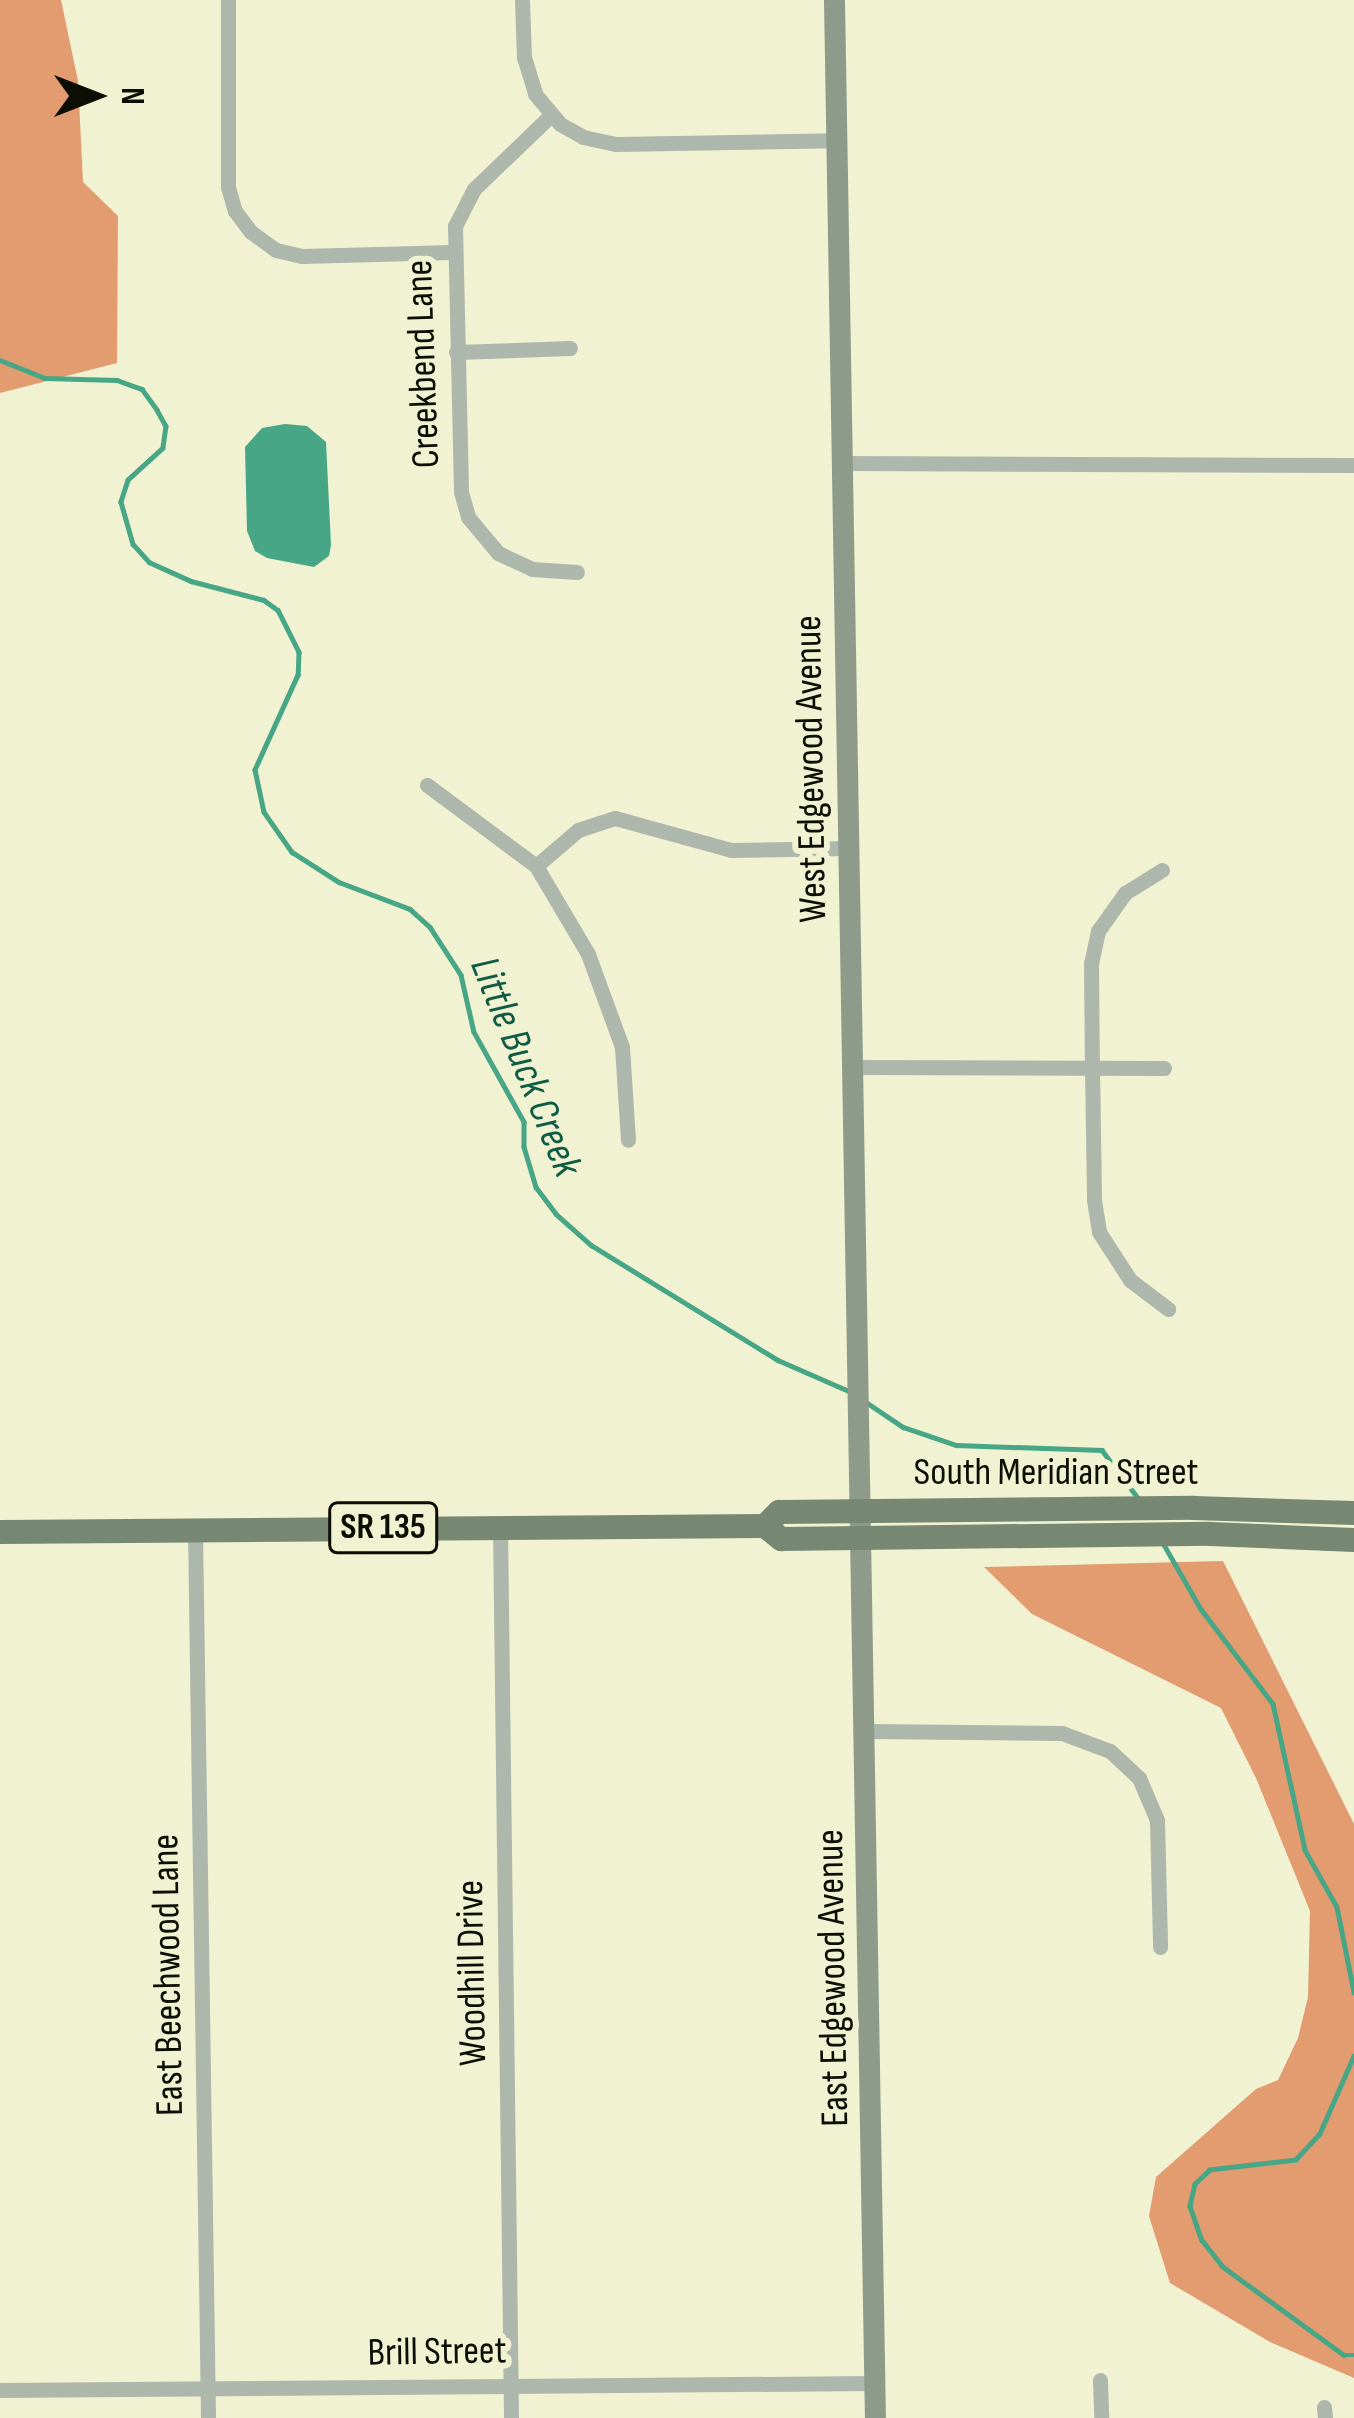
<!DOCTYPE html>
<html>
<head>
<meta charset="utf-8">
<style>
	body { margin:0 }
	#map { position:relative; width:1354px; height:2418px; overflow:hidden; background:#f0f2d1; font-family:"Sofia Sans Condensed",sans-serif }
	div>[style] { position:absolute }
	.forest>* { inset:0; background:#e39b70 }
	.water>* { inset:0; background:#47a686 }
	.stream>* { height:4.5px; margin:-2.25px; padding:0 2.25px; transform-origin:2.25px; border-radius:2.25px; background:#47a686 }
	.minor>* { height:15px; margin:-7.5px; padding:0 7.5px; transform-origin:7.5px; border-radius:7.5px; background:#aeb7ab }
	.secondary>* { height:21px; margin:-10.5px; padding:0 10.5px; transform-origin:10.5px; border-radius:10.5px; background:#8e9b8a }
	.primary>* { height:24px; margin:-12px; padding:0 12px; transform-origin:12px; border-radius:12px; background:#778872 }
	span { translate:-50% -50%; white-space:nowrap; text-align:center; line-height:1.15; -webkit-text-stroke:12px #f0f2d1; paint-order:stroke }
	.shield-label span { padding:3px 9px; background:#f0f2d1; border:3px solid; border-radius:9px; -webkit-text-stroke-width:0 }
	.shield-label { font-size:36px; color:#0c0d03; font-weight:700 }
	.street-label { font-size:39px; color:#0c0d03 }
	.water-label { font-size:42px; color:#0f5b45; font-style:italic }
	.north { position:absolute; left:36px; top:36px; width:120px; height:120px; -webkit-text-stroke:9px #f0f2d1; paint-order:stroke; rotate:90deg; font-size:33px; font-weight:700; line-height:48px; text-align:center; color:#0c0d03 }
	.north::after { content:''; display:block; margin:auto; width:42px; height:54px; background:#0c0d03; clip-path:polygon(50% 0,100% 100%,50% 72%,0 100%) }
</style>
</head>
<body>
<div id="map">
	<div class="forest">
		<div style="clip-path:polygon(0 0,61px 0,78px 81px,83px 182px,118px 216px,117px 363px,0 393px)"></div>
		<div style="clip-path:polygon(1223px 1561px,1354px 1824px,1354px 2378px,1270px 2342px,1170px 2283px,1149px 2216px,1156px 2177px,1256px 2089px,1278px 2080px,1298px 2038px,1308px 1997px,1310px 1911px,1256px 1778px,1221px 1708px,1032px 1614px,984px 1567px)"></div>
	</div>
	<div class="water">
		<div style="clip-path:polygon(285px 424px,307px 426px,326px 442px,331px 545px,329px 556px,314px 567px,267px 558px,255px 551px,247px 531px,245px 447px,262px 428px)"></div>
	</div>
	<div class="stream">
		<div style="left:0;top:360px;width:48px;rotate:21.8deg"></div>
		<div style="left:45px;top:378px;width:72px;rotate:1.6deg"></div>
		<div style="left:117px;top:380px;width:27px;rotate:20deg"></div>
		<div style="left:142px;top:389px;width:26px;rotate:54deg"></div>
		<div style="left:157px;top:410px;width:18px;rotate:61deg"></div>
		<div style="left:166px;top:426px;width:22px;rotate:98deg"></div>
		<div style="left:163px;top:448px;width:47px;rotate:137.6deg"></div>
		<div style="left:128px;top:480px;width:23px;rotate:108deg"></div>
		<div style="left:121px;top:502px;width:44px;rotate:74.1deg"></div>
		<div style="left:133px;top:544px;width:24px;rotate:48deg"></div>
		<div style="left:149px;top:562px;width:46px;rotate:24.3deg"></div>
		<div style="left:191px;top:581px;width:75px;rotate:14.6deg"></div>
		<div style="left:264px;top:600px;width:17px;rotate:36deg"></div>
		<div style="left:278px;top:610px;width:47px;rotate:63.4deg"></div>
		<div style="left:299px;top:652px;width:23px;rotate:92deg"></div>
		<div style="left:298px;top:675px;width:104px;rotate:114.4deg"></div>
		<div style="left:255px;top:770px;width:43px;rotate:77.9deg"></div>
		<div style="left:264px;top:812px;width:49px;rotate:55deg"></div>
		<div style="left:292px;top:852px;width:56px;rotate:32.6deg"></div>
		<div style="left:339px;top:882px;width:76px;rotate:20.8deg"></div>
		<div style="left:410px;top:909px;width:27px;rotate:42deg"></div>
		<div style="left:430px;top:927px;width:57px;rotate:57.1deg"></div>
		<div style="left:461px;top:975px;width:58px;rotate:77.2deg"></div>
		<div style="left:474px;top:1032px;width:103px;rotate:60.9deg"></div>
		<div style="left:524px;top:1122px;width:25px;rotate:90deg"></div>
		<div style="left:524px;top:1147px;width:42px;rotate:73.3deg"></div>
		<div style="left:536px;top:1187px;width:34px;rotate:53deg"></div>
		<div style="left:556px;top:1214px;width:47px;rotate:41.5deg"></div>
		<div style="left:591px;top:1245px;width:220px;rotate:31.6deg"></div>
		<div style="left:778px;top:1360px;width:80px;rotate:23.7deg"></div>
		<div style="left:866px;top:1402px;width:45px;rotate:34deg"></div>
		<div style="left:903px;top:1427px;width:56px;rotate:18.8deg"></div>
		<div style="left:956px;top:1445px;width:146px;rotate:2deg"></div>
		<div style="left:1102px;top:1450px;width:65px;rotate:53.1deg"></div>
		<div style="left:1163px;top:1543px;width:76px;rotate:60.1deg"></div>
		<div style="left:1201px;top:1609px;width:119px;rotate:52.8deg"></div>
		<div style="left:1273px;top:1704px;width:149px;rotate:77.6deg"></div>
		<div style="left:1305px;top:1850px;width:65px;rotate:60.7deg"></div>
		<div style="left:1337px;top:1907px;width:87px;rotate:78.7deg"></div>
		<div style="left:1354px;top:2056px;width:85px;rotate:113.6deg"></div>
		<div style="left:1320px;top:2134px;width:35px;rotate:133deg"></div>
		<div style="left:1296px;top:2160px;width:87px;rotate:173.4deg"></div>
		<div style="left:1210px;top:2170px;width:21px;rotate:137deg"></div>
		<div style="left:1195px;top:2184px;width:23px;rotate:103deg"></div>
		<div style="left:1190px;top:2206px;width:36px;rotate:71deg"></div>
		<div style="left:1202px;top:2240px;width:33px;rotate:52deg"></div>
		<div style="left:1222px;top:2266px;width:151px;rotate:36.1deg"></div>
		<div style="left:1344px;top:2355px;width:10px"></div>
	</div>
	<div class="minor">
		<div style="left:228px;top:0;width:187px;rotate:90deg"></div>
		<div style="left:228px;top:187px;width:25px;rotate:74deg"></div>
		<div style="left:235px;top:211px;width:26px;rotate:53deg"></div>
		<div style="left:251px;top:232px;width:31px;rotate:36deg"></div>
		<div style="left:276px;top:250px;width:27px;rotate:13deg"></div>
		<div style="left:302px;top:256px;width:151px;rotate:-1.5deg"></div>
		<div style="left:522px;top:0;width:57px;rotate:88deg"></div>
		<div style="left:524px;top:57px;width:39px;rotate:73deg"></div>
		<div style="left:535px;top:94px;width:39px;rotate:50deg"></div>
		<div style="left:560px;top:124px;width:26px;rotate:29deg"></div>
		<div style="left:583px;top:137px;width:34px;rotate:12deg"></div>
		<div style="left:616px;top:144px;width:221px;rotate:-1deg"></div>
		<div style="left:551px;top:115px;width:107px;rotate:136.1deg"></div>
		<div style="left:474px;top:189px;width:42px;rotate:117.2deg"></div>
		<div style="left:455px;top:226px;width:266px;rotate:88.7deg"></div>
		<div style="left:461px;top:492px;width:26px;rotate:74deg"></div>
		<div style="left:468px;top:517px;width:47px;rotate:50.2deg"></div>
		<div style="left:498px;top:553px;width:38px;rotate:25deg"></div>
		<div style="left:532px;top:569px;width:45px;rotate:3.8deg"></div>
		<div style="left:456px;top:352px;width:114px;rotate:-2deg"></div>
		<div style="left:843px;top:463px;width:511px;rotate:0.22deg"></div>
		<div style="left:427px;top:785px;width:136px;rotate:36.6deg"></div>
		<div style="left:536px;top:866px;width:102px;rotate:59.4deg"></div>
		<div style="left:588px;top:954px;width:99px;rotate:69.9deg"></div>
		<div style="left:622px;top:1047px;width:93px;rotate:86.3deg"></div>
		<div style="left:536px;top:866px;width:55px;rotate:-40.6deg"></div>
		<div style="left:578px;top:830px;width:39px;rotate:-18deg"></div>
		<div style="left:615px;top:818px;width:120px;rotate:15.4deg"></div>
		<div style="left:731px;top:850px;width:118px;rotate:-1deg"></div>
		<div style="left:1162px;top:870px;width:44px;rotate:148.1deg"></div>
		<div style="left:1125px;top:893px;width:47px;rotate:125.4deg"></div>
		<div style="left:1098px;top:931px;width:33px;rotate:102deg"></div>
		<div style="left:1091px;top:963px;width:105px;rotate:89.5deg"></div>
		<div style="left:1092px;top:1068px;width:132px;rotate:89.1deg"></div>
		<div style="left:1094px;top:1200px;width:32px;rotate:81deg"></div>
		<div style="left:1099px;top:1232px;width:57px;rotate:57.1deg"></div>
		<div style="left:1130px;top:1280px;width:48px;rotate:37.3deg"></div>
		<div style="left:854px;top:1067px;width:310px;rotate:0.2deg"></div>
		<div style="left:500px;top:1527px;width:891px;rotate:89.29deg"></div>
		<div style="left:195px;top:1530px;width:888px;rotate:89.16deg"></div>
		<div style="left:866px;top:1731px;width:196px;rotate:0.6deg"></div>
		<div style="left:1062px;top:1733px;width:51px;rotate:20.6deg"></div>
		<div style="left:1110px;top:1751px;width:40px;rotate:43deg"></div>
		<div style="left:1139px;top:1778px;width:46px;rotate:66.8deg"></div>
		<div style="left:1157px;top:1820px;width:127px;rotate:88.6deg"></div>
		<div style="left:1100px;top:2380px;width:38px;rotate:88deg"></div>
		<div style="left:0;top:2390px;width:875px;rotate:-0.46deg"></div>
		<div style="left:1324px;top:2407px;width:11px;rotate:85deg"></div>
	</div>
	<div class="secondary">
		<div style="left:834px;top:0;width:2418px;rotate:89.03deg"></div>
	</div>
	<div class="primary">
		<div style="left:765px;top:1526px;width:20px;rotate:-45deg"></div>
		<div style="left:779px;top:1512px;width:415px;rotate:-0.6deg"></div>
		<div style="left:1194px;top:1508px;width:160px;rotate:1.8deg"></div>
		<div style="left:0;top:1532px;width:765px;rotate:-0.45deg"></div>
		<div style="left:765px;top:1526px;width:21px;rotate:39deg"></div>
		<div style="left:781px;top:1539px;width:429px;rotate:-0.7deg"></div>
		<div style="left:1210px;top:1534px;width:144px;rotate:2.4deg"></div>
	</div>
	<div class="shield-label">
		<span style="left:383px;top:1528px">SR 135</span>
	</div>
	<div class="street-label">
		<span style="left:424px;top:364px;rotate:-92deg">Creekbend Lane</span>
		<span style="left:812px;top:769px;rotate:-91deg">West Edgewood Avenue</span>
		<span style="left:1056px;top:1473px">South Meridian Street</span>
		<span style="left:473px;top:1973px;rotate:-91deg">Woodhill Drive</span>
		<span style="left:169px;top:1975px;rotate:-91deg">East Beechwood Lane</span>
		<span style="left:834px;top:1978px;rotate:-91deg">East Edgewood Avenue</span>
		<span style="left:437px;top:2353px;rotate:-1deg">Brill Street</span>
	</div>
	<div class="water-label">
		<span style="left:525px;top:1067px;rotate:68deg">Little Buck Creek</span>
	</div>
	<div class="north">N</div>
</div>
</body>
</html>
